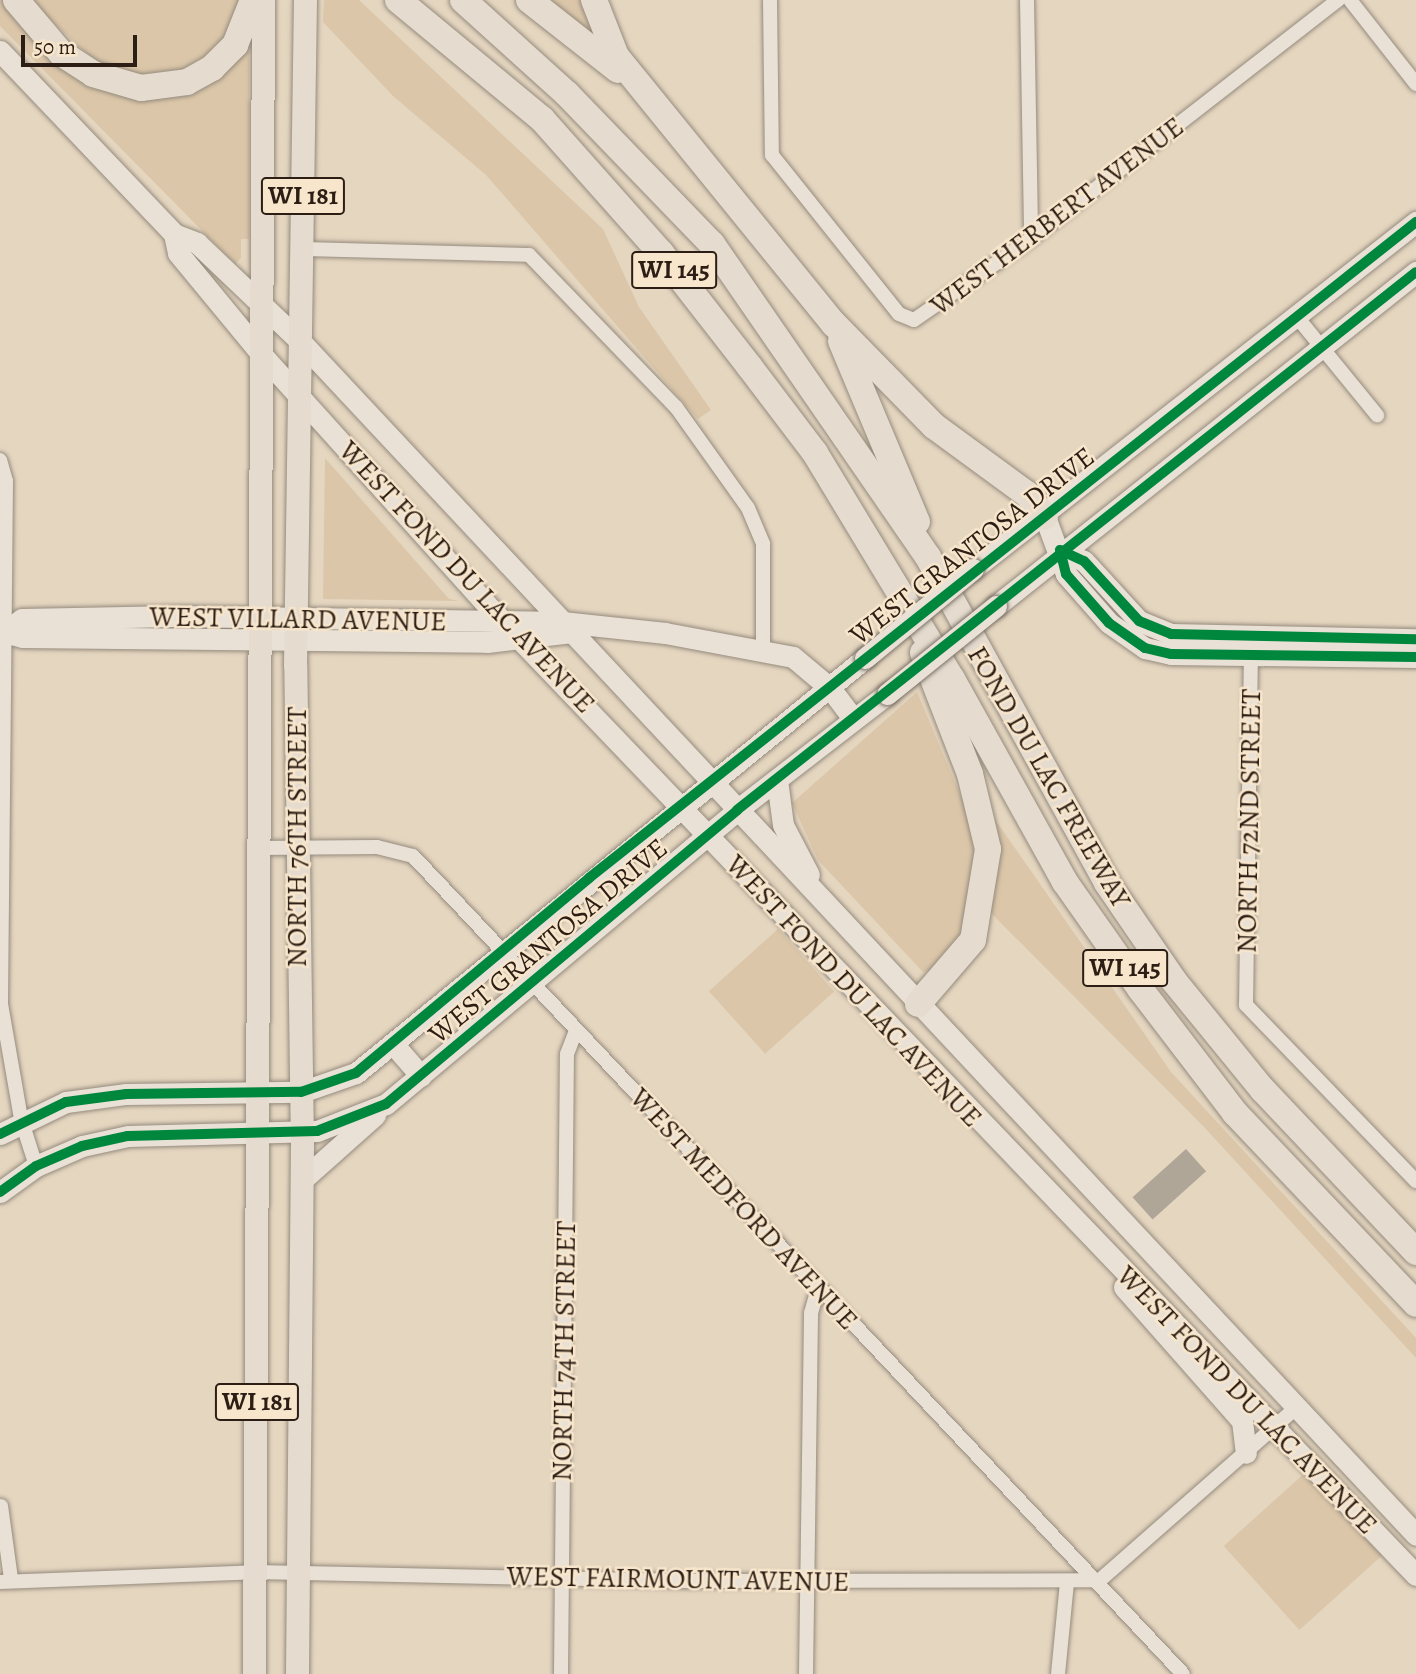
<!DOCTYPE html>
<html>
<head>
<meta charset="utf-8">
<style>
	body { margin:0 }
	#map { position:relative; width:1416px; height:1674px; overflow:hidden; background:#e5d6c0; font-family:Alegreya,serif }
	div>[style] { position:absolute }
	.green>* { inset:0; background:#dbc6a9; transform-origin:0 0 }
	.building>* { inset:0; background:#b0a697; transform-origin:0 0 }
	.roads { filter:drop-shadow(0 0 2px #958b7d) drop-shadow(0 0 2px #958b7d) }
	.street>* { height:14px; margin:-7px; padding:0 7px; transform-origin:7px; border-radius:7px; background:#e9e1d6 }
	.secondary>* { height:21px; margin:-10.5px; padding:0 10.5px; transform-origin:10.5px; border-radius:10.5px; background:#e9e1d6 }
	.primary>* { height:23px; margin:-11.5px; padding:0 11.5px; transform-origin:11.5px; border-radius:11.5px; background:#e5dccf }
	.highway>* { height:26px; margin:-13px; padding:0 13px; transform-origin:13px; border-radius:13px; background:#e5dccf }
	.bridges { filter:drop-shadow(0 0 2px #7b7166) drop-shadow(0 0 2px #7b7166) }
	.secondary-bridge>* { height:21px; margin:-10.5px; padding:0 10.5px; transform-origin:10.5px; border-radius:10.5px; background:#e9e1d6 }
	.cycleway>* { height:10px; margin:-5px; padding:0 5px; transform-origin:5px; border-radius:5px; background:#00873e }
	span { translate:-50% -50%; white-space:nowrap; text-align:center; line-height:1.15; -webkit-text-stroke:5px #f8e6cc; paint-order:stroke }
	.shield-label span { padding:2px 5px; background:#f8e6cc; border:2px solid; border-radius:5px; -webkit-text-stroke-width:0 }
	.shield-label { font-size:26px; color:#2c1e14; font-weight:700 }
	.street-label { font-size:28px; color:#2c1e14 }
	.scale { position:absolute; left:21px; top:35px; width:116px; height:32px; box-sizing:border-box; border:4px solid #2c1e14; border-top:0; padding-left:9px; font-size:21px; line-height:24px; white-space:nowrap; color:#2c1e14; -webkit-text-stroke:5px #f8e6cc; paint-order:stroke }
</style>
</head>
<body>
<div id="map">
	<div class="green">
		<div style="clip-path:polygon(0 0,10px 0,29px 26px,152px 92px,249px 42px,249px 239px,241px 239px,241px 258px,235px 264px,0 26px)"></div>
		<div style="clip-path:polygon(29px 0,247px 0,219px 48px,178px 73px,152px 76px,100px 66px)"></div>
		<div style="clip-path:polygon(324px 0,359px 0,603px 229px,639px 307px,711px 410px,698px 419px,486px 175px,393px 96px,323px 22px)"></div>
		<div style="clip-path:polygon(537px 0,585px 0,596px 41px)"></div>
		<div style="clip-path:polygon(325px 458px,449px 599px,459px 601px,323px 599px)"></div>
		<div style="clip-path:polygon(917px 692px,975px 830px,974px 912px,941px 967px,923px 972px,818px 860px,792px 803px)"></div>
		<div style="clip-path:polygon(994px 818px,1171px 1072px,1416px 1338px,1416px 1358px,1205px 1128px,990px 912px)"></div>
		<div style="left:778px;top:929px;width:84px;height:93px;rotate:48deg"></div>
		<div style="left:1307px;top:1471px;width:113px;height:112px;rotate:48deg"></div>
	</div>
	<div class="building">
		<div style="left:1186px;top:1149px;width:30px;height:72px;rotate:48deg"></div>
	</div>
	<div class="roads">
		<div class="street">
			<div style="left:770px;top:0;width:155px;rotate:89.3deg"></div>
			<div style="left:772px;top:155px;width:203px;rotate:51.4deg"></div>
			<div style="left:899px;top:314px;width:16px;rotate:22deg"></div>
			<div style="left:914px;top:320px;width:142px;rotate:-34.7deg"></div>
			<div style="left:1031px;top:239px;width:389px;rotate:-37.9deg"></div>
			<div style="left:1027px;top:0;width:239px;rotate:89deg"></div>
			<div style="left:1350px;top:0;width:107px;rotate:51.8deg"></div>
			<div style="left:302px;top:249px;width:227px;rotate:1.5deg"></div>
			<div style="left:529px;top:255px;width:211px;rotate:46deg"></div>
			<div style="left:676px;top:407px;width:124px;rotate:54.5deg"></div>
			<div style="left:748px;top:508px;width:39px;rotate:67deg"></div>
			<div style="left:763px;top:544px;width:105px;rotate:90deg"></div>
			<div style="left:1297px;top:317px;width:127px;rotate:50.8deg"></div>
			<div style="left:0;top:460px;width:22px;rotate:74deg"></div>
			<div style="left:6px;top:481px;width:523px;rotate:90.55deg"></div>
			<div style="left:1px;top:1004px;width:117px;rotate:80.1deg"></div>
			<div style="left:21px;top:1119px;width:49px;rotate:72.3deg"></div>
			<div style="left:1251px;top:649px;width:356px;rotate:90.8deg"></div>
			<div style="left:1246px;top:1005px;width:245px;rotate:46deg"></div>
			<div style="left:258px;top:848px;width:119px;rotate:-0.5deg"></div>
			<div style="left:377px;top:847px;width:37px;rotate:14deg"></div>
			<div style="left:413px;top:856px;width:1123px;rotate:46.73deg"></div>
			<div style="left:1px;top:1506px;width:74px;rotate:82.2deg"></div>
			<div style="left:0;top:1582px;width:255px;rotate:-2.2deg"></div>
			<div style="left:255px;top:1572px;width:432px;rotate:1.2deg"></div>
			<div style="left:687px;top:1581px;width:413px;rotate:-0.1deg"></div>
			<div style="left:1100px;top:1580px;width:261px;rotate:-41.3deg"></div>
			<div style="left:561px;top:1674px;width:620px;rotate:-89.45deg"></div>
			<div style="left:567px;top:1054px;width:26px;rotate:-69deg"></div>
			<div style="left:806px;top:1674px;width:361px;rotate:-89.2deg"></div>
			<div style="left:811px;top:1313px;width:25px;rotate:-74deg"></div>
			<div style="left:1058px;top:1674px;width:91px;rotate:-84.4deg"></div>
		</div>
		<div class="secondary">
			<div style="left:0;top:51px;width:253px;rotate:46.4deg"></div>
			<div style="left:174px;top:234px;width:25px;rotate:21deg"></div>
			<div style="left:197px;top:243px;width:142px;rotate:43.6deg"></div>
			<div style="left:300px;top:341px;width:1634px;rotate:46.93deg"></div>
			<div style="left:174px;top:234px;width:19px;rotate:78deg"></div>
			<div style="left:178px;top:253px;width:132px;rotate:50.5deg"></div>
			<div style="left:262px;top:355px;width:336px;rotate:48deg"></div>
			<div style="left:487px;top:605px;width:1343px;rotate:46.24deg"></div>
			<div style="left:1045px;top:517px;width:61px;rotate:69.8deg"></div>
			<div style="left:1066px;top:574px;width:65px;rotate:48.7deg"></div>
			<div style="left:1109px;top:623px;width:44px;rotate:34.8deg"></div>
			<div style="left:1145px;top:648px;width:27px;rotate:13deg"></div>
			<div style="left:1171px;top:654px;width:245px;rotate:0.7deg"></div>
			<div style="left:1060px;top:550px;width:26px;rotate:25deg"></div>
			<div style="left:1084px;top:561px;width:81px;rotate:47.5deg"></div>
			<div style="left:1139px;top:621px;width:35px;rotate:22deg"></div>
			<div style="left:1171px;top:634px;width:245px;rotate:1.2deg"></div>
			<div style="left:973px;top:569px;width:563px;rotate:-38.07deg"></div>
			<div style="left:996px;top:606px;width:537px;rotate:-38.49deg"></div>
			<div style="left:0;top:631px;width:23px;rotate:15deg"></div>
			<div style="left:22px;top:637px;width:465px;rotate:0.6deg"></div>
			<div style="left:487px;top:642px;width:94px;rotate:-6.7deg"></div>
			<div style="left:6px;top:631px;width:20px;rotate:-37deg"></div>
			<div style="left:22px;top:619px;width:156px;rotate:-1.1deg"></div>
			<div style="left:178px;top:616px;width:384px;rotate:0.9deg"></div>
			<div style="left:562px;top:622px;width:104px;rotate:6.1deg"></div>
			<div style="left:665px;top:633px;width:130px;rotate:10.6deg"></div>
			<div style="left:793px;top:657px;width:48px;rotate:40deg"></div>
			<div style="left:830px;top:688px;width:39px;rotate:53deg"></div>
			<div style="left:777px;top:780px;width:45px;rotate:82.4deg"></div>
			<div style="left:783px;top:825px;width:56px;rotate:62.5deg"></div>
			<div style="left:394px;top:1045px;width:41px;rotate:48.9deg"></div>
			<div style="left:0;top:1134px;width:73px;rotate:-25.9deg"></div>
			<div style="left:66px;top:1102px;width:61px;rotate:-7.6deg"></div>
			<div style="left:126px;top:1094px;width:175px;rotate:-0.7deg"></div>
			<div style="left:301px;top:1092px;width:58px;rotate:-19.1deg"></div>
			<div style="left:356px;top:1073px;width:657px;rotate:-39.19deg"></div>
			<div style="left:302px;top:1180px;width:98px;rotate:-41.7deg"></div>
			<div style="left:0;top:1192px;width:44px;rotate:-35.8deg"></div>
			<div style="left:36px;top:1166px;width:50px;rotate:-23.5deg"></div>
			<div style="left:82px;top:1146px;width:47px;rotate:-12.3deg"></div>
			<div style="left:128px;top:1136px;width:189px;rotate:-1.5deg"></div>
			<div style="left:317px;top:1131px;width:74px;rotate:-21.4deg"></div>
			<div style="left:386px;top:1104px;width:458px;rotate:-39.9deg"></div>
			<div style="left:737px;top:810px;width:190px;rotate:-37.7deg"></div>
			<div style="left:1124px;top:1287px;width:179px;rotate:48.6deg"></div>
			<div style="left:1242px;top:1421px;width:32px;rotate:83deg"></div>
		</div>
		<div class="primary">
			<div style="left:254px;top:1674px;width:1674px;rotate:-89.69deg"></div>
			<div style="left:297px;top:1674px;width:528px;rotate:-89.46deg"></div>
			<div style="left:302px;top:1146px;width:481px;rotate:-90.8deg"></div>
			<div style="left:295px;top:665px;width:665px;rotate:-89.14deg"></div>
		</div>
		<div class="highway">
			<div style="left:16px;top:0;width:70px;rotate:49.7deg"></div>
			<div style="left:61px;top:53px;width:38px;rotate:33deg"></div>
			<div style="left:93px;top:74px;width:50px;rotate:16.3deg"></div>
			<div style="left:141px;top:88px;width:46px;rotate:-7.4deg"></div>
			<div style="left:187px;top:82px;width:29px;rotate:-29deg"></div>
			<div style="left:212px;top:68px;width:33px;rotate:-45deg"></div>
			<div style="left:235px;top:45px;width:48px;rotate:-68.2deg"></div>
			<div style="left:398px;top:0;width:187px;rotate:39.6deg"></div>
			<div style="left:542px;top:119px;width:179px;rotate:48.4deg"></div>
			<div style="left:661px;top:253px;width:143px;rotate:52.1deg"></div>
			<div style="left:749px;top:366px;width:109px;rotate:52.8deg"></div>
			<div style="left:815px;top:453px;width:264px;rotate:58.8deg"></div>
			<div style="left:952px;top:679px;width:232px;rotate:60.9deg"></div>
			<div style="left:1065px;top:882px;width:132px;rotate:54.9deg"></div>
			<div style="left:1141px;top:990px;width:155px;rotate:52.6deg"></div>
			<div style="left:1235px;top:1113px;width:263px;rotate:46.5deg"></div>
			<div style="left:463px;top:0;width:140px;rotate:42.1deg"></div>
			<div style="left:567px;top:94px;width:209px;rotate:46deg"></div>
			<div style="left:712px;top:244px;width:380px;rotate:55.4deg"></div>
			<div style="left:928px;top:557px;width:372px;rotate:61.2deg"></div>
			<div style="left:1107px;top:883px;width:119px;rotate:55.6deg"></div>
			<div style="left:1174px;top:981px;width:141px;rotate:50.8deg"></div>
			<div style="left:1263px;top:1090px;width:223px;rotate:46.6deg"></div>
			<div style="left:529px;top:0;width:113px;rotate:38.2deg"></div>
			<div style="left:594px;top:0;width:60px;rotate:68.6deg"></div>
			<div style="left:616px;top:56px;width:345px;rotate:50.9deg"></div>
			<div style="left:834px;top:324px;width:143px;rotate:45.6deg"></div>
			<div style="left:934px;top:426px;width:115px;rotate:36.2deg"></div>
			<div style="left:1027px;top:494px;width:29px;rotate:52deg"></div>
			<div style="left:841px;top:341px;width:196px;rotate:67.2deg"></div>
			<div style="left:918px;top:1004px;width:84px;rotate:-49.3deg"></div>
			<div style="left:973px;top:940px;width:92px;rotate:-80.6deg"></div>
			<div style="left:988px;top:849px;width:77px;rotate:-103.5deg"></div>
			<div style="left:970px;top:774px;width:130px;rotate:-111.2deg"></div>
		</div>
	</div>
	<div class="bridges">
		<div class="secondary-bridge">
			<div style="left:865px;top:658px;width:140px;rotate:-39.5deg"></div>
			<div style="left:887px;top:694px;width:140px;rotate:-38.9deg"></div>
		</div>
	</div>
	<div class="cycleway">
		<div style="left:1060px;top:550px;width:25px;rotate:76deg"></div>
		<div style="left:1066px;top:574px;width:65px;rotate:48.7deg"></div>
		<div style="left:1109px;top:623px;width:44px;rotate:34.8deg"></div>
		<div style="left:1145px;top:648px;width:27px;rotate:13deg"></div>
		<div style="left:1171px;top:654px;width:245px;rotate:0.7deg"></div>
		<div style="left:1060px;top:550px;width:26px;rotate:25deg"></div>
		<div style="left:1084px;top:561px;width:81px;rotate:47.5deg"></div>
		<div style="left:1139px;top:621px;width:35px;rotate:22deg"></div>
		<div style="left:1171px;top:634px;width:245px;rotate:1.2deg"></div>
		<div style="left:0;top:1134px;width:73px;rotate:-25.9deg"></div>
		<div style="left:66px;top:1102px;width:61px;rotate:-7.6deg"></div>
		<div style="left:126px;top:1094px;width:175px;rotate:-0.7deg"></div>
		<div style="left:301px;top:1092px;width:58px;rotate:-19.1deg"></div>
		<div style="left:356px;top:1073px;width:304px;rotate:-39.9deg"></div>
		<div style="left:589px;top:878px;width:1056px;rotate:-38.42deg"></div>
		<div style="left:0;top:1192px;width:44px;rotate:-35.8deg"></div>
		<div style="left:36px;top:1166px;width:50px;rotate:-23.5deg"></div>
		<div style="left:82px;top:1146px;width:47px;rotate:-12.3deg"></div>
		<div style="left:128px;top:1136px;width:189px;rotate:-1.5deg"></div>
		<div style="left:317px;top:1131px;width:74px;rotate:-21.4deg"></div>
		<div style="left:386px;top:1104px;width:458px;rotate:-39.9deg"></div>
		<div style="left:737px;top:810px;width:866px;rotate:-38.39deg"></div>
	</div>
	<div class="shield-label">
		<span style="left:303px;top:196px">WI 181</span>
		<span style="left:674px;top:270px">WI 145</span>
		<span style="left:1125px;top:968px">WI 145</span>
		<span style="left:257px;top:1402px">WI 181</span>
	</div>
	<div class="street-label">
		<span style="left:1057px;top:216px;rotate:-37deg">WEST HERBERT AVENUE</span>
		<span style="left:972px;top:546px;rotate:-38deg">WEST GRANTOSA DRIVE</span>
		<span style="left:467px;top:577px;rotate:47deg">WEST FOND DU LAC AVENUE</span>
		<span style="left:298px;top:619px;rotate:1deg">WEST VILLARD AVENUE</span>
		<span style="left:1049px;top:777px;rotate:60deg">FOND DU LAC FREEWAY</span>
		<span style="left:1249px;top:821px;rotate:-89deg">NORTH 72ND STREET</span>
		<span style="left:297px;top:837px;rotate:-90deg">NORTH 76TH STREET</span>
		<span style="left:548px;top:941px;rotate:-40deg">WEST GRANTOSA DRIVE</span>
		<span style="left:854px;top:991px;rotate:47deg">WEST FOND DU LAC AVENUE</span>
		<span style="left:744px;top:1209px;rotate:47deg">WEST MEDFORD AVENUE</span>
		<span style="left:564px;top:1351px;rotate:-89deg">NORTH 74TH STREET</span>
		<span style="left:1247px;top:1400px;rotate:46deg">WEST FOND DU LAC AVENUE</span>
		<span style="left:678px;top:1579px;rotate:1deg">WEST FAIRMOUNT AVENUE</span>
	</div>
	<div class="scale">50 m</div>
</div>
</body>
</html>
